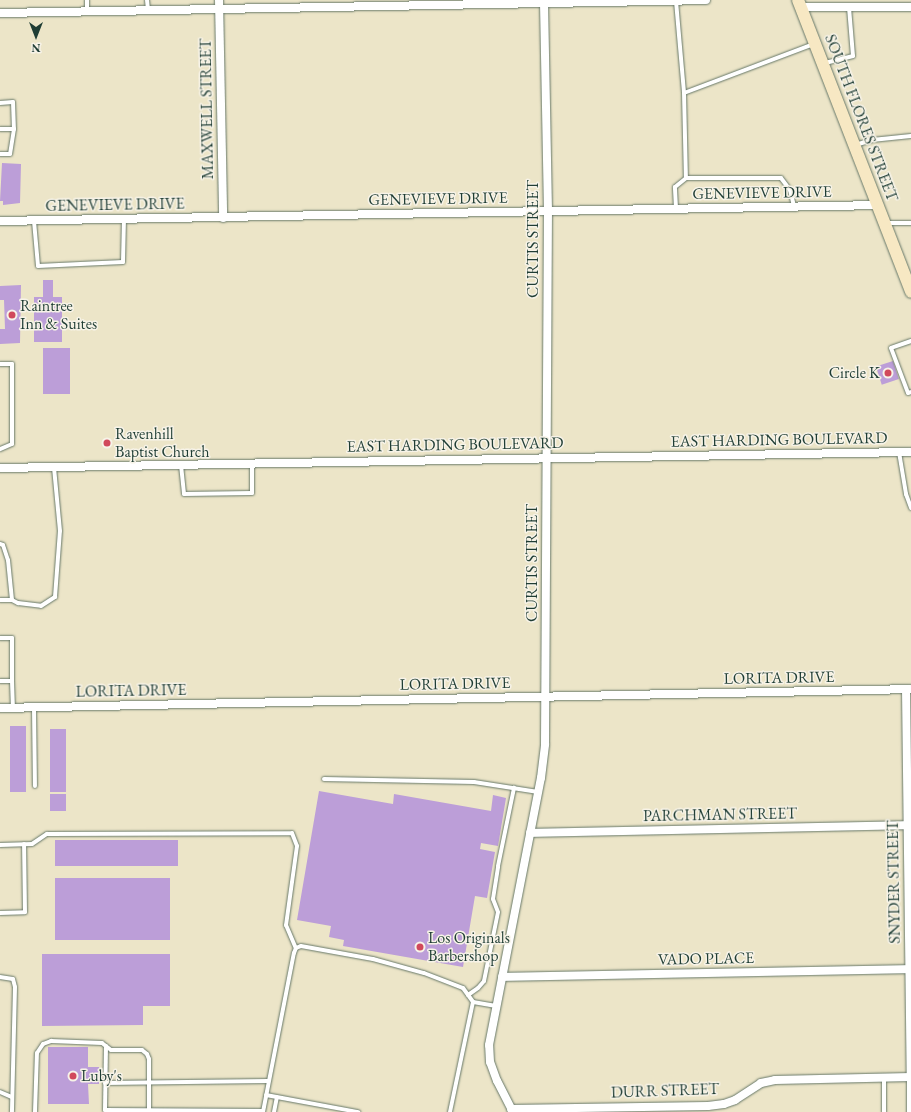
<!DOCTYPE html>
<html>
<head>
<meta charset="utf-8">
<style>
	body { margin:0 }
	#map { position:relative; width:911px; height:1112px; overflow:hidden; background:#ece5c8; font-family:"EB Garamond",serif }
	div>[style] { position:absolute }
	.building>* { inset:0; background:#bc9ed8; transform-origin:0 0 }
	.roads { filter:drop-shadow(0 0 1px #677868) drop-shadow(0 0 1px #677868) }
	.service>* { height:4px; margin:-2px; padding:0 2px; transform-origin:2px; border-radius:2px; background:#fff }
	.minor>* { height:8px; margin:-4px; padding:0 4px; transform-origin:4px; border-radius:4px; background:#fff }
	.secondary>* { height:12px; margin:-6px; padding:0 6px; transform-origin:6px; border-radius:6px; background:#f7e8c3 }
	.dots>* { width:11px; height:11px; translate:-50% -50%; box-sizing:border-box; border:2px solid #f7f3e8; border-radius:50% }
	span { translate:-50% -50%; white-space:nowrap; text-align:center; line-height:1.15; -webkit-text-stroke:3px #f7f3e8; paint-order:stroke }
	.street-label { font-size:16px; color:#1f3d34 }
	.poi-label { font-size:16px; color:#1f3d34 }
	.left { translate:0 -50%; text-align:left }
	.right { translate:-100% -50%; text-align:right }
	.north { position:absolute; left:16px; top:16px; width:40px; height:40px; -webkit-text-stroke:3px #f7f3e8; paint-order:stroke; rotate:180deg; font-size:11px; font-weight:700; line-height:16px; text-align:center; color:#1f3d34 }
	.north::after { content:''; display:block; margin:auto; width:14px; height:18px; background:#1f3d34; clip-path:polygon(50% 0,100% 100%,50% 72%,0 100%) }
</style>
</head>
<body>
<div id="map">
	<div class="building">
		<div style="clip-path:polygon(2px 163px,21px 164px,20px 203px,3px 205px,3px 201px,0 201px)"></div>
		<div style="clip-path:polygon(43px 280px,53px 280px,53px 297px,62px 297px,62px 342px,34px 342px,34px 297px,43px 297px)"></div>
		<div style="clip-path:polygon(21px 285px,20px 343px,0 344px,0 329px,5px 329px,4px 300px,0 300px,0 286px)"></div>
		<div style="left:43px;top:348px;width:27px;height:46px"></div>
		<div style="left:893px;top:361px;width:19px;height:18px;rotate:72deg"></div>
		<div style="left:10px;top:726px;width:16px;height:66px"></div>
		<div style="left:50px;top:729px;width:16px;height:63px"></div>
		<div style="clip-path:polygon(319px 791px,393px 804px,394px 794px,491px 811px,493px 795px,506px 798px,498px 846px,481px 843px,480px 849px,495px 852px,487px 898px,475px 896px,463px 967px,343px 946px,344px 940px,329px 937px,331px 926px,297px 920px)"></div>
		<div style="left:50px;top:794px;width:16px;height:17px"></div>
		<div style="left:178px;top:840px;width:26px;height:123px;rotate:90deg"></div>
		<div style="left:170px;top:878px;width:62px;height:115px;rotate:90deg"></div>
		<div style="clip-path:polygon(42px 954px,170px 954px,170px 1006px,143px 1006px,143px 1025px,42px 1026px)"></div>
		<div style="clip-path:polygon(48px 1047px,88px 1047px,88px 1067px,99px 1067px,99px 1084px,88px 1084px,89px 1104px,48px 1104px)"></div>
	</div>
	<div class="roads">
		<div class="service">
			<div style="left:87px;top:0;width:11px;rotate:90deg"></div>
			<div style="left:147px;top:0;width:10px;rotate:84deg"></div>
			<div style="left:676px;top:1px;width:92px;rotate:85deg"></div>
			<div style="left:684px;top:93px;width:85px;rotate:88.7deg"></div>
			<div style="left:686px;top:178px;width:95px"></div>
			<div style="left:781px;top:178px;width:15px;rotate:53deg"></div>
			<div style="left:790px;top:190px;width:16px;rotate:76deg"></div>
			<div style="left:825px;top:63px;width:29px;rotate:-14deg"></div>
			<div style="left:853px;top:56px;width:49px;rotate:-94.7deg"></div>
			<div style="left:684px;top:93px;width:139px;rotate:-20.7deg"></div>
			<div style="left:0;top:103px;width:13px;rotate:-4deg"></div>
			<div style="left:13px;top:102px;width:27px;rotate:88deg"></div>
			<div style="left:14px;top:129px;width:25px;rotate:99deg"></div>
			<div style="left:10px;top:154px;width:10px;rotate:180deg"></div>
			<div style="left:0;top:129px;width:14px"></div>
			<div style="left:855px;top:145px;width:18px;rotate:-16deg"></div>
			<div style="left:872px;top:140px;width:39px;rotate:-6deg"></div>
			<div style="left:676px;top:208px;width:21px;rotate:-93deg"></div>
			<div style="left:675px;top:187px;width:14px;rotate:-39deg"></div>
			<div style="left:34px;top:221px;width:45px;rotate:84.9deg"></div>
			<div style="left:38px;top:266px;width:85px;rotate:-2.7deg"></div>
			<div style="left:123px;top:262px;width:43px;rotate:-88.7deg"></div>
			<div style="left:887px;top:223px;width:24px"></div>
			<div style="left:911px;top:341px;width:21px;rotate:161deg"></div>
			<div style="left:891px;top:348px;width:48px;rotate:69.3deg"></div>
			<div style="left:908px;top:393px;width:3px;rotate:-18deg"></div>
			<div style="left:0;top:364px;width:12px"></div>
			<div style="left:12px;top:364px;width:80px;rotate:90deg"></div>
			<div style="left:12px;top:444px;width:13px;rotate:157deg"></div>
			<div style="left:899px;top:452px;width:43px;rotate:80.5deg"></div>
			<div style="left:906px;top:494px;width:15px;rotate:70deg"></div>
			<div style="left:181px;top:465px;width:29px;rotate:84deg"></div>
			<div style="left:184px;top:494px;width:68px;rotate:-0.8deg"></div>
			<div style="left:252px;top:493px;width:30px;rotate:-90deg"></div>
			<div style="left:0;top:544px;width:3px;rotate:18deg"></div>
			<div style="left:3px;top:545px;width:16px;rotate:72deg"></div>
			<div style="left:8px;top:560px;width:40px;rotate:84.3deg"></div>
			<div style="left:12px;top:600px;width:7px;rotate:27deg"></div>
			<div style="left:18px;top:603px;width:23px;rotate:7deg"></div>
			<div style="left:41px;top:606px;width:17px;rotate:-33deg"></div>
			<div style="left:55px;top:597px;width:66px;rotate:-85.7deg"></div>
			<div style="left:60px;top:531px;width:64px;rotate:-95.4deg"></div>
			<div style="left:0;top:600px;width:12px"></div>
			<div style="left:0;top:638px;width:12px"></div>
			<div style="left:12px;top:638px;width:43px;rotate:90deg"></div>
			<div style="left:0;top:681px;width:12px"></div>
			<div style="left:12px;top:681px;width:27px;rotate:88deg"></div>
			<div style="left:34px;top:708px;width:78px;rotate:89.3deg"></div>
			<div style="left:324px;top:779px;width:150px;rotate:1.1deg"></div>
			<div style="left:474px;top:782px;width:65px;rotate:8.9deg"></div>
			<div style="left:0;top:845px;width:32px;rotate:-2deg"></div>
			<div style="left:32px;top:844px;width:18px;rotate:-34deg"></div>
			<div style="left:47px;top:834px;width:245px;rotate:-0.2deg"></div>
			<div style="left:292px;top:833px;width:14px;rotate:69deg"></div>
			<div style="left:297px;top:846px;width:80px;rotate:97.9deg"></div>
			<div style="left:286px;top:925px;width:25px;rotate:67deg"></div>
			<div style="left:0;top:913px;width:25px;rotate:-2deg"></div>
			<div style="left:25px;top:912px;width:68px;rotate:-90.8deg"></div>
			<div style="left:0;top:977px;width:13px;rotate:9deg"></div>
			<div style="left:13px;top:979px;width:8px;rotate:76deg"></div>
			<div style="left:15px;top:987px;width:125px;rotate:91.4deg"></div>
			<div style="left:468px;top:995px;width:12px;rotate:-35deg"></div>
			<div style="left:478px;top:988px;width:9px;rotate:-49deg"></div>
			<div style="left:484px;top:981px;width:70px;rotate:-78.5deg"></div>
			<div style="left:498px;top:912px;width:14px;rotate:-111deg"></div>
			<div style="left:493px;top:899px;width:33px;rotate:-81deg"></div>
			<div style="left:498px;top:866px;width:80px;rotate:-78.4deg"></div>
			<div style="left:106px;top:1046px;width:64px;rotate:90.9deg"></div>
			<div style="left:105px;top:1110px;width:158px;rotate:0.4deg"></div>
			<div style="left:884px;top:1078px;width:34px;rotate:90deg"></div>
			<div style="left:105px;top:1083px;width:163px;rotate:-0.7deg"></div>
			<div style="left:0;top:1092px;width:13px;rotate:23deg"></div>
			<div style="left:266px;top:1095px;width:94px;rotate:10.5deg"></div>
			<div style="left:35px;top:1112px;width:59px;rotate:-88.1deg"></div>
			<div style="left:37px;top:1053px;width:11px;rotate:-56deg"></div>
			<div style="left:43px;top:1044px;width:9px;rotate:-21deg"></div>
			<div style="left:51px;top:1041px;width:51px;rotate:2.2deg"></div>
			<div style="left:102px;top:1043px;width:11px;rotate:38deg"></div>
			<div style="left:111px;top:1050px;width:31px"></div>
			<div style="left:142px;top:1050px;width:6px;rotate:39deg"></div>
			<div style="left:147px;top:1054px;width:5px;rotate:68deg"></div>
			<div style="left:149px;top:1059px;width:53px;rotate:90deg"></div>
			<div style="left:263px;top:1112px;width:162px;rotate:-79deg"></div>
			<div style="left:294px;top:953px;width:5px;rotate:-68deg"></div>
			<div style="left:296px;top:948px;width:5px;rotate:-22deg"></div>
			<div style="left:301px;top:946px;width:73px;rotate:10.2deg"></div>
			<div style="left:373px;top:959px;width:53px;rotate:15.4deg"></div>
			<div style="left:424px;top:973px;width:42px;rotate:21deg"></div>
			<div style="left:463px;top:988px;width:17px;rotate:54deg"></div>
			<div style="left:473px;top:1002px;width:22px;rotate:10deg"></div>
			<div style="left:274px;top:1112px;width:15px;rotate:-79deg"></div>
			<div style="left:450px;top:1112px;width:112px;rotate:-78.2deg"></div>
		</div>
		<div class="minor">
			<div style="left:219px;top:0;width:218px;rotate:88.9deg"></div>
			<div style="left:800px;top:7px;width:111px"></div>
			<div style="left:0;top:13px;width:706px;rotate:-1.05deg"></div>
			<div style="left:0;top:221px;width:878px;rotate:-1.04deg"></div>
			<div style="left:0;top:468px;width:911px;rotate:-1.01deg"></div>
			<div style="left:906px;top:689px;width:386px;rotate:89.3deg"></div>
			<div style="left:0;top:708px;width:911px;rotate:-1.19deg"></div>
			<div style="left:530px;top:833px;width:381px;rotate:-1.2deg"></div>
			<div style="left:502px;top:977px;width:409px;rotate:-1.1deg"></div>
			<div style="left:511px;top:1109px;width:197px;rotate:-0.9deg"></div>
			<div style="left:708px;top:1106px;width:16px;rotate:-7deg"></div>
			<div style="left:724px;top:1104px;width:12px;rotate:-20deg"></div>
			<div style="left:735px;top:1100px;width:31px;rotate:-33deg"></div>
			<div style="left:761px;top:1083px;width:14px;rotate:-12deg"></div>
			<div style="left:775px;top:1080px;width:136px;rotate:-1.3deg"></div>
			<div style="left:513px;top:1112px;width:35px;rotate:-117deg"></div>
			<div style="left:497px;top:1081px;width:20px;rotate:-110deg"></div>
			<div style="left:490px;top:1062px;width:17px;rotate:-93deg"></div>
			<div style="left:489px;top:1045px;width:272px;rotate:-79deg"></div>
			<div style="left:541px;top:778px;width:34px;rotate:-83deg"></div>
			<div style="left:545px;top:744px;width:533px;rotate:-89.68deg"></div>
			<div style="left:548px;top:211px;width:207px;rotate:-91.1deg"></div>
			<div style="left:911px;top:1112px;width:31px;rotate:-90deg"></div>
		</div>
		<div class="secondary">
			<div style="left:798px;top:0;width:313px;rotate:68.8deg"></div>
		</div>
	</div>
	<div class="dots">
		<div style="left:12px;top:315px;background:#d1495b"></div>
		<div style="left:888px;top:373px;background:#d1495b"></div>
		<div style="left:107px;top:443px;background:#d1495b"></div>
		<div style="left:420px;top:947px;background:#d1495b"></div>
		<div style="left:73px;top:1076px;background:#d1495b"></div>
	</div>
	<div class="street-label">
		<span style="left:207px;top:109px;rotate:-91deg">MAXWELL STREET</span>
		<span style="left:861px;top:118px;rotate:69deg">SOUTH FLORES STREET</span>
		<span style="left:762px;top:193px;rotate:-1deg">GENEVIEVE DRIVE</span>
		<span style="left:438px;top:199px;rotate:-1deg">GENEVIEVE DRIVE</span>
		<span style="left:115px;top:205px;rotate:-1deg">GENEVIEVE DRIVE</span>
		<span style="left:533px;top:239px;rotate:-90deg">CURTIS STREET</span>
		<span style="left:779px;top:440px;rotate:-1deg">EAST HARDING BOULEVARD</span>
		<span style="left:455px;top:445px;rotate:-1deg">EAST HARDING BOULEVARD</span>
		<span style="left:532px;top:563px;rotate:-90deg">CURTIS STREET</span>
		<span style="left:779px;top:678px;rotate:-1deg">LORITA DRIVE</span>
		<span style="left:455px;top:684px;rotate:-1deg">LORITA DRIVE</span>
		<span style="left:131px;top:691px;rotate:-1deg">LORITA DRIVE</span>
		<span style="left:720px;top:815px;rotate:-1deg">PARCHMAN STREET</span>
		<span style="left:894px;top:882px;rotate:-91deg">SNYDER STREET</span>
		<span style="left:706px;top:959px;rotate:-1deg">VADO PLACE</span>
		<span style="left:665px;top:1091px;rotate:-2deg">DURR STREET</span>
	</div>
	<div class="poi-label">
		<span class="left" style="left:20px;top:315px">Raintree<br>Inn &amp; Suites</span>
		<span class="right" style="left:880px;top:373px">Circle K</span>
		<span class="left" style="left:115px;top:443px">Ravenhill<br>Baptist Church</span>
		<span class="left" style="left:428px;top:947px">Los Originals<br>Barbershop</span>
		<span class="left" style="left:81px;top:1076px">Luby's</span>
	</div>
	<div class="north">N</div>
</div>
</body>
</html>
